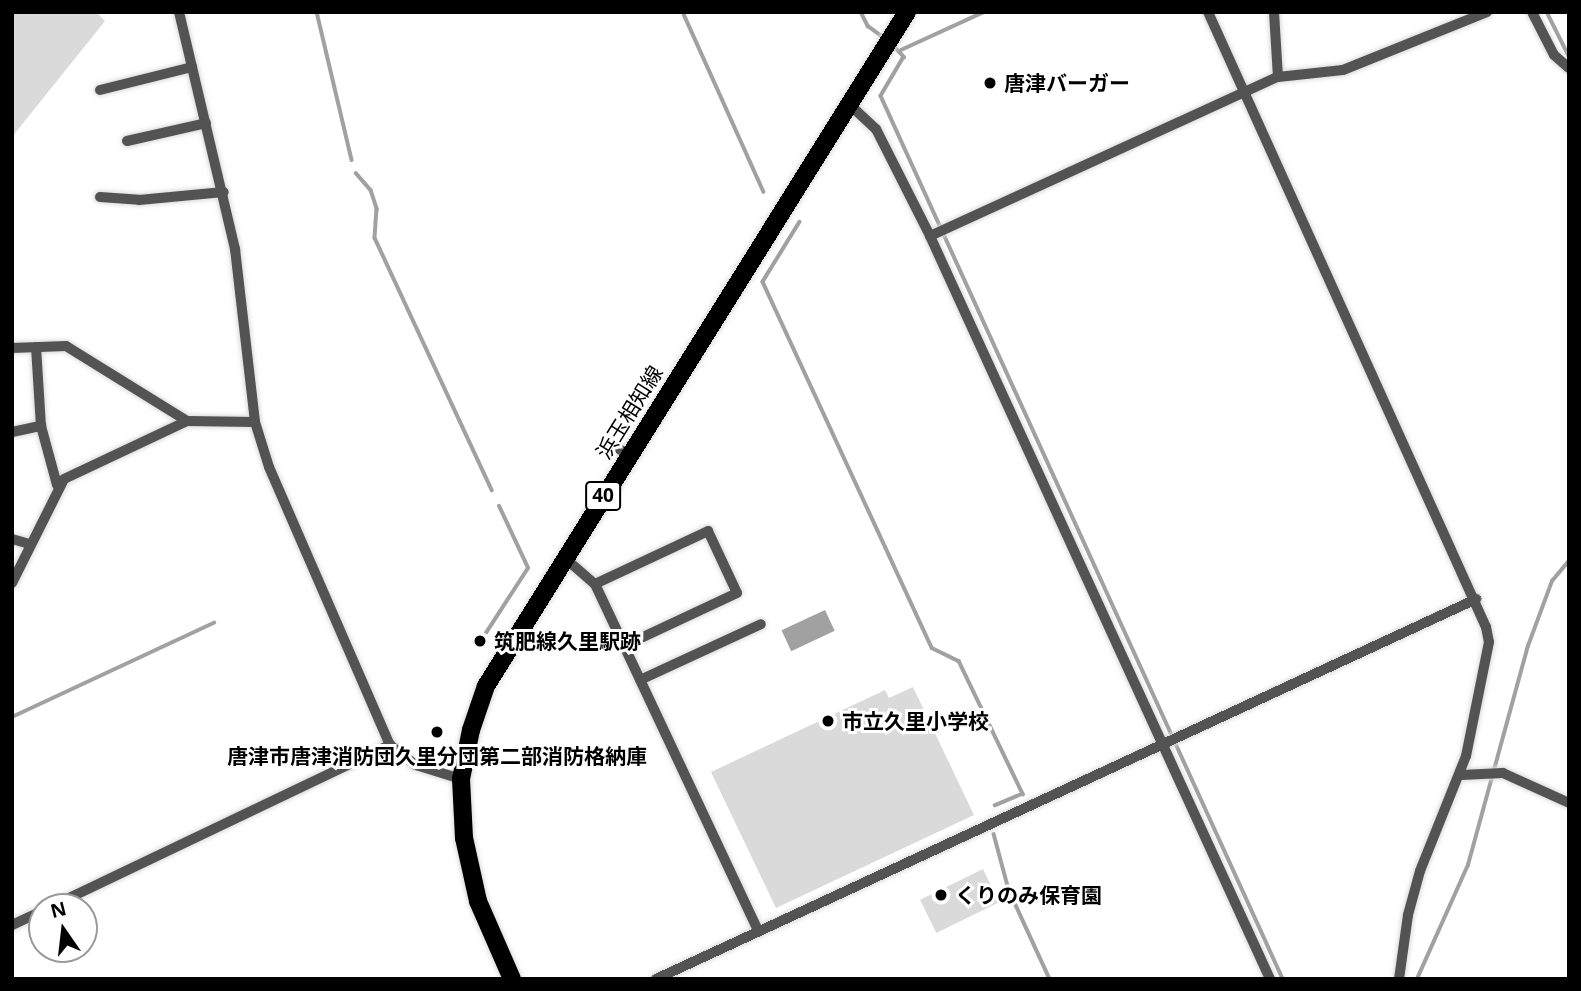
<!DOCTYPE html>
<html>
<head>
<meta charset="utf-8">
<style>
	body { margin:0 }
	#map { position:relative; width:1581px; height:991px; overflow:hidden; background:#fff; font-family:"Open Sans","Noto Sans JP",sans-serif }
	div>[style] { position:absolute }
	.green>* { inset:0; background:#dadada; transform-origin:0 0 }
	.water>* { inset:0; background:#a1a1a1; transform-origin:0 0 }
	.stream>* { height:3.5px; margin:-1.75px; padding:0 1.75px; transform-origin:1.75px; border-radius:1.75px; background:#a1a1a1 }
	.roads { filter:drop-shadow(0 0 2px #dbdbdb) drop-shadow(0 0 2px #dbdbdb) }
	.street>* { height:10px; margin:-5px; padding:0 5px; transform-origin:5px; border-radius:5px; background:#535353 }
	.primary>* { height:18px; margin:-9px; padding:0 9px; transform-origin:9px; border-radius:9px; background:#000 }
	.dots>* { width:19px; height:19px; translate:-50% -50%; box-sizing:border-box; border:4px solid #fff; border-radius:50% }
	span { translate:-50% -50%; white-space:nowrap; text-align:center; line-height:1.15; -webkit-text-stroke:6px #fff; paint-order:stroke }
	.shield-label span { padding:2px 5px; background:#fff; border:2px solid; border-radius:5px; -webkit-text-stroke-width:0 }
	.shield-label { font-size:19px; color:#000; font-weight:700 }
	.poi-label { font-size:21px; color:#000; font-weight:700 }
	.left { translate:0 -50%; text-align:left }
	.street-label { font-size:21px; color:#000 }
	.frame { position:absolute; inset:0; border:14px solid #000; pointer-events:none }
	.north { position:absolute; left:28px; top:893px; width:70px; height:70px; box-sizing:border-box; background:#fff; border:2px solid #999; border-radius:50%; rotate:346deg; font-size:19px; font-weight:700; line-height:28px; text-align:center; color:#000 }
	.north::after { content:''; display:block; margin:auto; width:24px; height:32px; background:#000; clip-path:polygon(50% 0,100% 100%,50% 72%,0 100%) }
</style>
</head>
<body>
<div id="map">
	<div class="green">
		<div style="clip-path:polygon(12px 12px,96px 12px,105px 21px,12px 137px)"></div>
		<div style="clip-path:polygon(913px 687px,974px 815px,776px 908px,711px 772px,885px 690px,889px 698px)"></div>
		<div style="left:983px;top:869px;width:37px;height:70px;rotate:64deg"></div>
	</div>
	<div class="water">
		<div style="left:825px;top:610px;width:23px;height:48px;rotate:65deg"></div>
	</div>
	<div class="stream">
		<div style="left:317px;top:12px;width:152px;rotate:76.7deg"></div>
		<div style="left:683px;top:12px;width:197px;rotate:65.8deg"></div>
		<div style="left:861px;top:12px;width:16px;rotate:63deg"></div>
		<div style="left:868px;top:26px;width:19px;rotate:36deg"></div>
		<div style="left:1547px;top:12px;width:49px;rotate:63.4deg"></div>
		<div style="left:892px;top:44px;width:18px;rotate:47deg"></div>
		<div style="left:904px;top:57px;width:45px;rotate:120.5deg"></div>
		<div style="left:881px;top:96px;width:970px;rotate:65.52deg"></div>
		<div style="left:901px;top:50px;width:91px;rotate:-24.6deg"></div>
		<div style="left:356px;top:173px;width:23px;rotate:49deg"></div>
		<div style="left:371px;top:190px;width:20px;rotate:72deg"></div>
		<div style="left:377px;top:209px;width:29px;rotate:94deg"></div>
		<div style="left:375px;top:238px;width:278px;rotate:65.1deg"></div>
		<div style="left:800px;top:222px;width:70px;rotate:121.7deg"></div>
		<div style="left:763px;top:282px;width:403px;rotate:65.2deg"></div>
		<div style="left:932px;top:648px;width:30px;rotate:26deg"></div>
		<div style="left:959px;top:661px;width:148px;rotate:64.3deg"></div>
		<div style="left:1023px;top:794px;width:30px;rotate:157deg"></div>
		<div style="left:486px;top:633px;width:77px;rotate:-57.1deg"></div>
		<div style="left:528px;top:568px;width:68px;rotate:-115.1deg"></div>
		<div style="left:12px;top:717px;width:223px;rotate:-25deg"></div>
		<div style="left:994px;top:834px;width:58px;rotate:75deg"></div>
		<div style="left:1009px;top:890px;width:98px;rotate:65.3deg"></div>
		<div style="left:1417px;top:979px;width:125px;rotate:-65.9deg"></div>
		<div style="left:1468px;top:865px;width:227px;rotate:-74.7deg"></div>
		<div style="left:1528px;top:646px;width:69px;rotate:-69.7deg"></div>
		<div style="left:1552px;top:581px;width:26px;rotate:-50deg"></div>
	</div>
	<div class="roads">
		<div class="street">
			<div style="left:179px;top:12px;width:244px;rotate:76.7deg"></div>
			<div style="left:235px;top:249px;width:174px;rotate:83.4deg"></div>
			<div style="left:255px;top:422px;width:47px;rotate:72.7deg"></div>
			<div style="left:269px;top:467px;width:303px;rotate:66.5deg"></div>
			<div style="left:390px;top:745px;width:33px;rotate:38deg"></div>
			<div style="left:416px;top:765px;width:47px;rotate:17.3deg"></div>
			<div style="left:1208px;top:12px;width:675px;rotate:65.68deg"></div>
			<div style="left:1486px;top:627px;width:15px;rotate:79deg"></div>
			<div style="left:1489px;top:642px;width:116px;rotate:101.4deg"></div>
			<div style="left:1466px;top:756px;width:124px;rotate:111.8deg"></div>
			<div style="left:1420px;top:871px;width:46px;rotate:105.3deg"></div>
			<div style="left:1408px;top:915px;width:65px;rotate:98deg"></div>
			<div style="left:1274px;top:12px;width:65px;rotate:86.5deg"></div>
			<div style="left:1532px;top:12px;width:48px;rotate:62.9deg"></div>
			<div style="left:1554px;top:55px;width:20px;rotate:41deg"></div>
			<div style="left:100px;top:90px;width:95px;rotate:-14deg"></div>
			<div style="left:849px;top:104px;width:37px;rotate:43deg"></div>
			<div style="left:876px;top:129px;width:120px;rotate:63.2deg"></div>
			<div style="left:930px;top:236px;width:817px;rotate:65.41deg"></div>
			<div style="left:127px;top:141px;width:81px;rotate:-12.8deg"></div>
			<div style="left:100px;top:197px;width:39px;rotate:4deg"></div>
			<div style="left:139px;top:200px;width:85px;rotate:-5.4deg"></div>
			<div style="left:930px;top:236px;width:383px;rotate:-24.6deg"></div>
			<div style="left:1278px;top:77px;width:65px;rotate:-6.1deg"></div>
			<div style="left:1343px;top:70px;width:155px;rotate:-21.9deg"></div>
			<div style="left:36px;top:347px;width:79px;rotate:86.4deg"></div>
			<div style="left:41px;top:426px;width:61px;rotate:74.8deg"></div>
			<div style="left:12px;top:348px;width:54px;rotate:-2.1deg"></div>
			<div style="left:66px;top:346px;width:142px;rotate:31.8deg"></div>
			<div style="left:12px;top:432px;width:30px;rotate:-12deg"></div>
			<div style="left:609px;top:442px;width:23px;rotate:34deg"></div>
			<div style="left:12px;top:539px;width:19px;rotate:16deg"></div>
			<div style="left:566px;top:559px;width:38px;rotate:41deg"></div>
			<div style="left:595px;top:584px;width:382px;rotate:64.8deg"></div>
			<div style="left:12px;top:583px;width:116px;rotate:-63.4deg"></div>
			<div style="left:64px;top:479px;width:136px;rotate:-25.2deg"></div>
			<div style="left:187px;top:421px;width:68px;rotate:0.8deg"></div>
			<div style="left:595px;top:584px;width:125px;rotate:-25.1deg"></div>
			<div style="left:708px;top:531px;width:68px;rotate:64.9deg"></div>
			<div style="left:737px;top:593px;width:125px;rotate:154.9deg"></div>
			<div style="left:640px;top:680px;width:133px;rotate:-24.8deg"></div>
			<div style="left:1461px;top:775px;width:42px;rotate:-2.7deg"></div>
			<div style="left:1503px;top:773px;width:72px;rotate:24.4deg"></div>
			<div style="left:50px;top:907px;width:377px;rotate:-25.5deg"></div>
			<div style="left:12px;top:925px;width:33px;rotate:-25deg"></div>
			<div style="left:656px;top:979px;width:904px;rotate:-24.86deg"></div>
		</div>
		<div class="primary">
			<div style="left:512px;top:979px;width:85px;rotate:-113.6deg"></div>
			<div style="left:478px;top:901px;width:65px;rotate:-102.5deg"></div>
			<div style="left:464px;top:838px;width:59px;rotate:-92.9deg"></div>
			<div style="left:461px;top:779px;width:50px;rotate:-78.5deg"></div>
			<div style="left:471px;top:730px;width:46px;rotate:-71.2deg"></div>
			<div style="left:486px;top:686px;width:795px;rotate:-58.01deg"></div>
		</div>
	</div>
	<div class="dots">
		<div style="left:990px;top:83px;background:#000"></div>
		<div style="left:480px;top:641px;background:#000"></div>
		<div style="left:828px;top:721px;background:#000"></div>
		<div style="left:437px;top:732px;background:#000"></div>
		<div style="left:941px;top:895px;background:#000"></div>
	</div>
	<div class="shield-label">
		<span style="left:603px;top:496px">40</span>
	</div>
	<div class="poi-label">
		<span class="left" style="left:1004px;top:83px">唐津バーガー</span>
		<span class="left" style="left:494px;top:641px">筑肥線久里駅跡</span>
		<span class="left" style="left:842px;top:721px">市立久里小学校</span>
		<span style="left:437px;top:756px">唐津市唐津消防団久里分団第二部消防格納庫</span>
		<span class="left" style="left:955px;top:895px">くりのみ保育園</span>
	</div>
	<div class="street-label">
		<span style="left:629px;top:412px;rotate:-58deg">浜玉相知線</span>
	</div>
	<div class="frame"></div>
	<div class="north">N</div>
</div>
</body>
</html>
